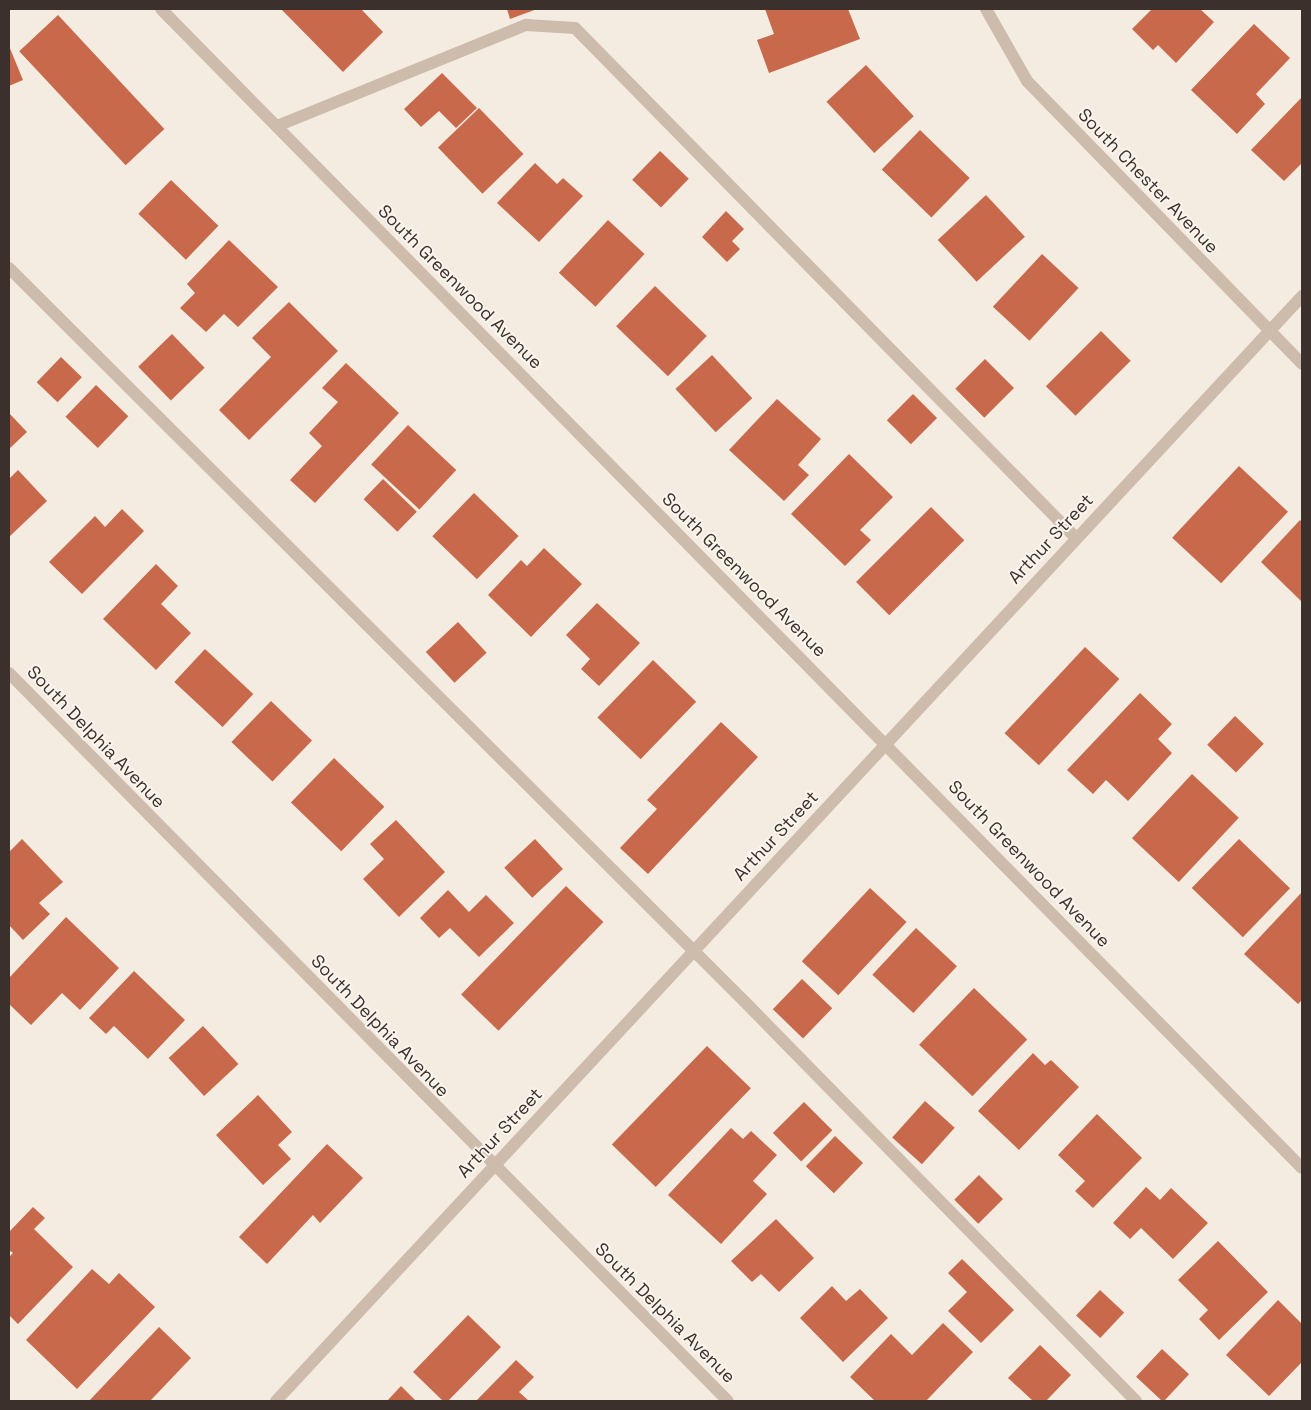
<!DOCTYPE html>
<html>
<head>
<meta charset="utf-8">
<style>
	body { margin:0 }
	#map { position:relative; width:1311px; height:1410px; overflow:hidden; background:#f4ebe1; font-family:"Space Grotesk",sans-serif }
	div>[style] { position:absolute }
	.building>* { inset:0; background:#c8694b; transform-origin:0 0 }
	.lane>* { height:12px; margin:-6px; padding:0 6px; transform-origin:6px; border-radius:6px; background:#cdbbac }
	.street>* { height:12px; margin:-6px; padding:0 6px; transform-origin:6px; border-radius:6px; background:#cdbbac }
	span { translate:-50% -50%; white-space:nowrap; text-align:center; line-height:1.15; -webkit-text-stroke:4px #fbf5ee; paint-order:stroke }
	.street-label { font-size:18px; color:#3b302b }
	.frame { position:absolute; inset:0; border:10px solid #3b302b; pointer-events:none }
</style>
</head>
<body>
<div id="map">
	<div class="building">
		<div style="clip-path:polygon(281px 9px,361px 9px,383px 32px,343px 72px)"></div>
		<div style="clip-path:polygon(507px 9px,537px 9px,510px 19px)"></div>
		<div style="clip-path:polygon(765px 9px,848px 9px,860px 39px,769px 73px,757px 40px,774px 34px)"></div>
		<div style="clip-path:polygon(1152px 9px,1200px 9px,1214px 22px,1176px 63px,1158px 45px,1153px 50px,1132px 29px)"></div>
		<div style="left:58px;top:15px;width:156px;height:53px;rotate:47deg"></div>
		<div style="clip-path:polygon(1254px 24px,1290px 58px,1256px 94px,1265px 104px,1237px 134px,1191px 90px)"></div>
		<div style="clip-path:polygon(9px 46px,23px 80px,9px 86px)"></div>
		<div style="left:866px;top:65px;width:70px;height:54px;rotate:47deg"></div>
		<div style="clip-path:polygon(442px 73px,477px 108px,456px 128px,439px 111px,421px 127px,404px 109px)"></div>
		<div style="clip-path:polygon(1302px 97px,1302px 163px,1284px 181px,1251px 150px)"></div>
		<div style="left:479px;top:108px;width:64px;height:57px;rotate:46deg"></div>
		<div style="left:920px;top:130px;width:69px;height:55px;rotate:44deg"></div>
		<div style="left:660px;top:151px;width:40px;height:40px;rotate:44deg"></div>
		<div style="clip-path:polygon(535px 163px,557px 184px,563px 178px,583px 196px,539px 242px,497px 203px)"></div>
		<div style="left:171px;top:180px;width:66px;height:47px;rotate:44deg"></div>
		<div style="left:986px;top:195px;width:57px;height:66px;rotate:47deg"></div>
		<div style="clip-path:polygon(726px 211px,744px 229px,732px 241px,740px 249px,727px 262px,702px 237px)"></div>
		<div style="left:608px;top:220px;width:50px;height:72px;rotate:43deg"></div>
		<div style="clip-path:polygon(229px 240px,278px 287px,238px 327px,224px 314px,206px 332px,180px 308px,195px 293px,187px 284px)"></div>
		<div style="left:1042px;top:254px;width:50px;height:72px;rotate:43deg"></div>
		<div style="left:655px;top:286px;width:72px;height:56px;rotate:44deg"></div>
		<div style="clip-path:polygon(289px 302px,338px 351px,249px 440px,219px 410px,271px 357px,252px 338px)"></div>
		<div style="left:1101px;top:331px;width:42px;height:78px;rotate:45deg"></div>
		<div style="left:172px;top:334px;width:47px;height:47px;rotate:46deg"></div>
		<div style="left:712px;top:355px;width:59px;height:50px;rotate:47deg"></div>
		<div style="left:61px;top:357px;width:29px;height:35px;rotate:44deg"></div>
		<div style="left:985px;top:359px;width:41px;height:42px;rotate:45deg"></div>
		<div style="clip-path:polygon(346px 363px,399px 413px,315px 503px,290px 480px,322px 446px,309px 433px,338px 402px,322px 388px)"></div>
		<div style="left:96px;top:385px;width:45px;height:44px;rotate:44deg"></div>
		<div style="left:913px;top:394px;width:34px;height:37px;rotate:45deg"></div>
		<div style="clip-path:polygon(777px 399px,821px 439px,798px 465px,809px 475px,784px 501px,729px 450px)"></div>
		<div style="clip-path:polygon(9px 413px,27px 432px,9px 449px)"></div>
		<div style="left:408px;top:425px;width:66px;height:54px;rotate:43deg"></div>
		<div style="clip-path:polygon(849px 454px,893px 497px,860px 530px,871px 540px,845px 566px,791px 514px)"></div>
		<div style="left:1239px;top:466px;width:67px;height:98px;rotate:43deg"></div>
		<div style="clip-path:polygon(18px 470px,47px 501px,9px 537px,9px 479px)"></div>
		<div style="left:383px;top:479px;width:47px;height:28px;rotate:44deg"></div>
		<div style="left:474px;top:493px;width:62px;height:60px;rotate:44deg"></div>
		<div style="left:931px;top:507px;width:47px;height:106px;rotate:45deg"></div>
		<div style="clip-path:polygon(122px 509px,144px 531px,82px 594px,49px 562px,95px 516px,105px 527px)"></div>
		<div style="clip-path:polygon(1300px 520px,1302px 522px,1302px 602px,1261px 562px)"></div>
		<div style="clip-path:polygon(544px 548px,582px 584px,531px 637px,488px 595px,521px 560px,527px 566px)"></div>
		<div style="clip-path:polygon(156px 564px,178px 586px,161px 604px,191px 633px,156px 670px,103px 619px)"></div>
		<div style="clip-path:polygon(597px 603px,640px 643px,599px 686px,581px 669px,590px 659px,566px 635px)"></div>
		<div style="left:458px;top:622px;width:42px;height:44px;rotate:47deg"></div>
		<div style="left:1085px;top:647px;width:47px;height:118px;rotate:43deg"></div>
		<div style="left:205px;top:649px;width:66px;height:45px;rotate:43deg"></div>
		<div style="left:653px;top:660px;width:60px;height:80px;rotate:44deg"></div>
		<div style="clip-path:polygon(1140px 693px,1172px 724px,1158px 739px,1172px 753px,1128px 801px,1106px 780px,1093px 794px,1067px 770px)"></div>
		<div style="left:271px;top:701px;width:57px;height:57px;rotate:44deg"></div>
		<div style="left:1235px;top:716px;width:40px;height:40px;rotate:44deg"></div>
		<div style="clip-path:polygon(721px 722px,758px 757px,648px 874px,620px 848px,657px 809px,647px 800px)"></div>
		<div style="left:334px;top:758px;width:70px;height:62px;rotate:44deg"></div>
		<div style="left:1192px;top:774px;width:64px;height:88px;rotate:43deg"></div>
		<div style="clip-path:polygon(396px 820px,445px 872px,399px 917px,363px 879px,384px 859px,370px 844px)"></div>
		<div style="clip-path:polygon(22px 839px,63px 882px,39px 903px,50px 914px,23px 940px,9px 925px,9px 852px)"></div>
		<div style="left:535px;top:839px;width:41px;height:42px;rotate:47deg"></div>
		<div style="left:1239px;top:839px;width:71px;height:68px;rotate:44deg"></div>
		<div style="left:566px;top:886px;width:52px;height:151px;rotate:44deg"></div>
		<div style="left:870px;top:888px;width:50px;height:100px;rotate:43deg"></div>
		<div style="clip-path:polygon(448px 890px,469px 912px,486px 895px,514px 923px,479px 957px,450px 928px,439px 938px,420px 918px)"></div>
		<div style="clip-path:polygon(1302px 892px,1302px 1000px,1298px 1004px,1244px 954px)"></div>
		<div style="clip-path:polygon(66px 917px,119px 968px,80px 1010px,62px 993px,31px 1025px,9px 1004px,9px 978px)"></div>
		<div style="left:916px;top:928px;width:56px;height:64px;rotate:43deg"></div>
		<div style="clip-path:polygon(134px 971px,185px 1020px,148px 1059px,114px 1026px,106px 1034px,89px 1018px)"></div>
		<div style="left:802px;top:979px;width:42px;height:42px;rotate:44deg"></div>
		<div style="left:974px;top:988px;width:74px;height:79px;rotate:44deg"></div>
		<div style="left:203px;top:1026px;width:52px;height:47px;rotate:47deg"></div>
		<div style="left:707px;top:1046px;width:61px;height:137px;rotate:44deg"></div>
		<div style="clip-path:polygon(1033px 1053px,1045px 1065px,1051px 1060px,1079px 1087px,1019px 1150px,978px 1111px)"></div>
		<div style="clip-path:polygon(258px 1095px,292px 1132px,278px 1145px,291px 1159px,263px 1185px,216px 1135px)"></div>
		<div style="left:925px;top:1101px;width:40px;height:49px;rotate:42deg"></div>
		<div style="left:804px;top:1102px;width:40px;height:44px;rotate:45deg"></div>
		<div style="clip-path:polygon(1097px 1114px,1142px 1158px,1093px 1208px,1075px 1191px,1085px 1181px,1058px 1155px)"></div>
		<div style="clip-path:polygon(731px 1128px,743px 1139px,751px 1131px,777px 1155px,753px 1181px,767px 1194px,721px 1244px,668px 1195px)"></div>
		<div style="left:835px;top:1136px;width:39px;height:42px;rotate:44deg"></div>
		<div style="clip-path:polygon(327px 1144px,363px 1178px,320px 1223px,313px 1215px,267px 1264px,239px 1237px)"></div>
		<div style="left:979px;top:1175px;width:34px;height:35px;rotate:45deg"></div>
		<div style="clip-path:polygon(1146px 1187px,1160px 1200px,1171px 1188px,1208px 1223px,1173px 1259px,1141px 1228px,1130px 1239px,1113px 1223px)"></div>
		<div style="clip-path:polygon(33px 1207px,45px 1218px,34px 1229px,73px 1267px,18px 1324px,9px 1315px,9px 1257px,13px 1253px,9px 1250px,9px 1232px)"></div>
		<div style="clip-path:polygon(776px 1219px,814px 1258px,779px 1292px,761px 1274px,752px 1282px,731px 1261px)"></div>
		<div style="clip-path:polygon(1218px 1241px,1268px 1292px,1219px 1340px,1199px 1319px,1208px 1310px,1178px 1280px)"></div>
		<div style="clip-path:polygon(962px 1259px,1014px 1310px,981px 1343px,948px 1311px,967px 1292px,948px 1273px)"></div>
		<div style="clip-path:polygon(92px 1269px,109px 1284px,119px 1273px,155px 1307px,77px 1389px,26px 1340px)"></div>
		<div style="clip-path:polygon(832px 1286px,846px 1301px,860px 1289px,888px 1318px,843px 1362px,800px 1318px)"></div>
		<div style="left:1100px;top:1290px;width:33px;height:35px;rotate:43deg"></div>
		<div style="clip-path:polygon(1278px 1300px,1302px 1324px,1302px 1362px,1269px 1396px,1226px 1355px)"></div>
		<div style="clip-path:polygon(468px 1315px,501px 1347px,448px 1401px,443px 1401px,413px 1372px)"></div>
		<div style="clip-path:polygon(943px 1323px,973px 1352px,926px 1401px,875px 1401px,850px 1377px,891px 1334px,912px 1355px)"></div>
		<div style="clip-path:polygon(159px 1327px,191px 1358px,150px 1401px,89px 1401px)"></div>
		<div style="clip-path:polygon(1040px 1345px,1071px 1375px,1046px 1401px,1033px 1401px,1008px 1378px)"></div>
		<div style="left:1162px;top:1349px;width:37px;height:38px;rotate:43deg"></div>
		<div style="clip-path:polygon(516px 1360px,534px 1377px,519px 1392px,529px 1401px,476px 1401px)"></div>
		<div style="clip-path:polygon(401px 1386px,416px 1401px,387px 1401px)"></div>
	</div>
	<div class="lane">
		<div style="left:277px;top:126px;width:269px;rotate:-22.1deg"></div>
		<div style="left:526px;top:25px;width:49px;rotate:3.5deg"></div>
		<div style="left:575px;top:28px;width:715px;rotate:45.51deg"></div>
		<div style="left:9px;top:268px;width:1038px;rotate:44.92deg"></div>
		<div style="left:744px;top:1001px;width:560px;rotate:45.58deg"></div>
	</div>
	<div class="street">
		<div style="left:161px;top:9px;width:1626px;rotate:45.45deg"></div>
		<div style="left:986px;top:9px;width:83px;rotate:60.3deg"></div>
		<div style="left:1027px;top:81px;width:395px;rotate:45.8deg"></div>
		<div style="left:9px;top:673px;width:1023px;rotate:45.36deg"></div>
		<div style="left:276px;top:1401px;width:1508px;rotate:-47.12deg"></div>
	</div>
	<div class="street-label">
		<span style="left:1148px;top:181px;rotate:46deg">South Chester Avenue</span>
		<span style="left:460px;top:287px;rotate:45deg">South Greenwood Avenue</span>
		<span style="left:1051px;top:539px;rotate:-47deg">Arthur Street</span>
		<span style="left:744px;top:575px;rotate:45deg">South Greenwood Avenue</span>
		<span style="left:96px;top:737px;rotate:46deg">South Delphia Avenue</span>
		<span style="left:776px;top:836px;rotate:-47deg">Arthur Street</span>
		<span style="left:1029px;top:864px;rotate:46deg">South Greenwood Avenue</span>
		<span style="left:380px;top:1026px;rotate:46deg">South Delphia Avenue</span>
		<span style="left:500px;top:1133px;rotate:-47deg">Arthur Street</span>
		<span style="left:665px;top:1313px;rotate:45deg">South Delphia Avenue</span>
	</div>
	<div class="frame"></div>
</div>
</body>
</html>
